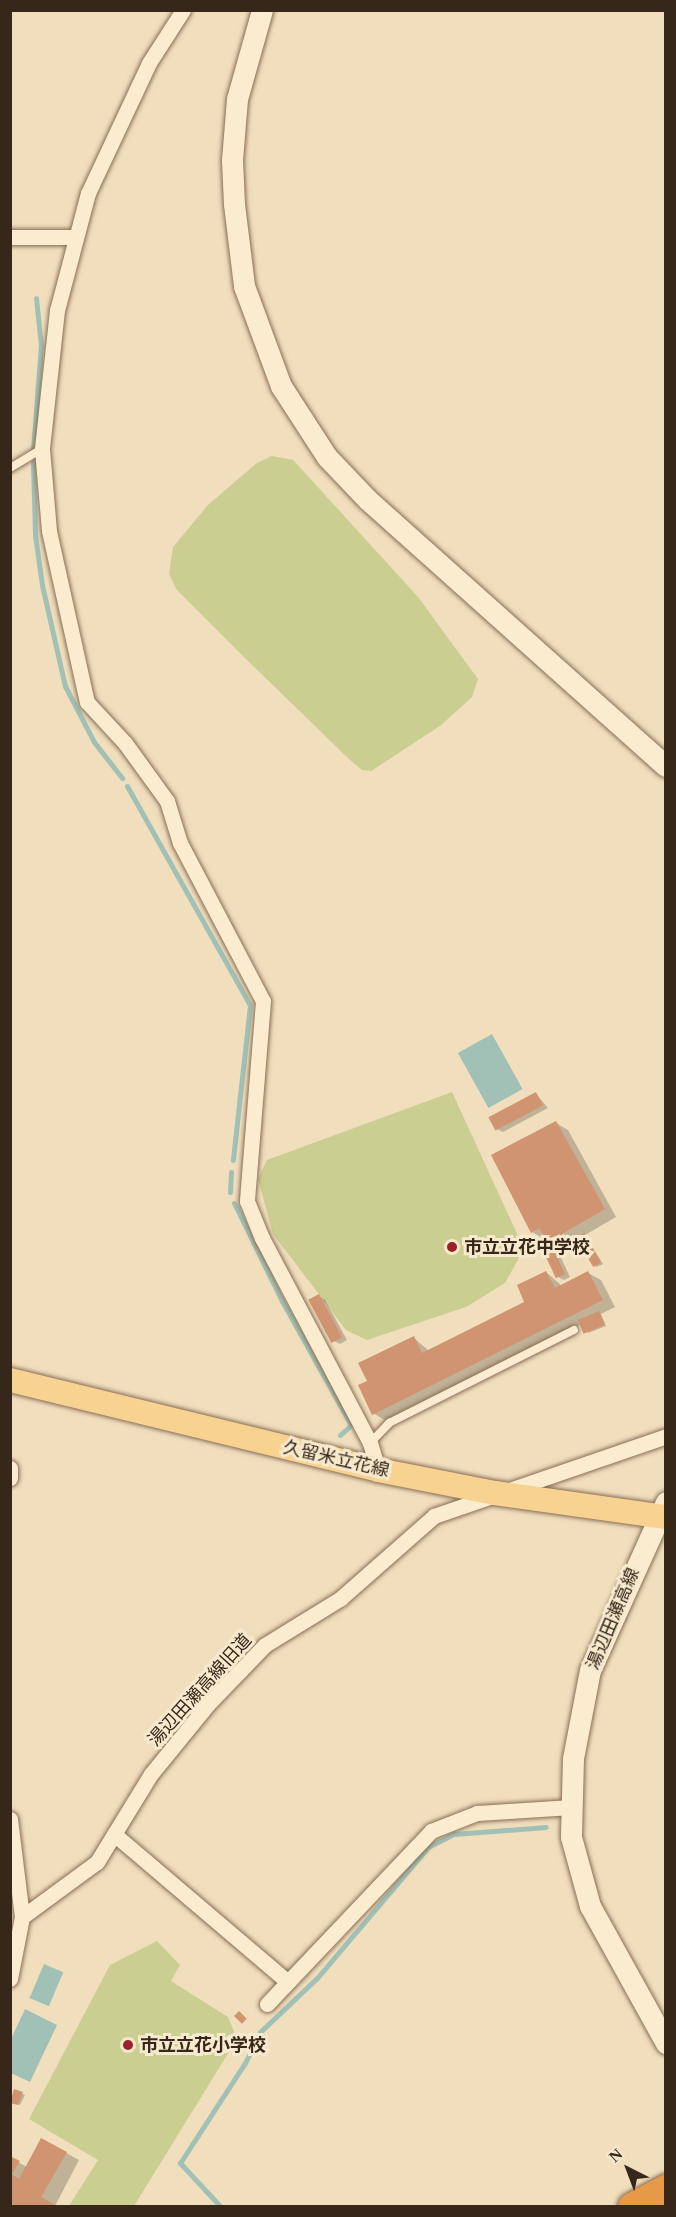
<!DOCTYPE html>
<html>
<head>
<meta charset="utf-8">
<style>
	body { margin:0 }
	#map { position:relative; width:676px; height:2217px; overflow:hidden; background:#f0debd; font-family:"Times New Roman","Noto Sans JP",serif }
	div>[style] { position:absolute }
	.green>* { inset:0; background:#cace90 }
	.water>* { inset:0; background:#a1c1b6; transform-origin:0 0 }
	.shadow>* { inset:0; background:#0003 }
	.stream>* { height:5px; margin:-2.5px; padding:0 2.5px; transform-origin:2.5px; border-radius:2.5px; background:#a1c1b6 }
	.building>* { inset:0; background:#d19470; transform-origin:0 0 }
	.roads { filter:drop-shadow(0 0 2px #896e55) drop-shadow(0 0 2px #896e55) }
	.lane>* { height:8px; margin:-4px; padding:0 4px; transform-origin:4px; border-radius:4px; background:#fbecd0 }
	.street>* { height:15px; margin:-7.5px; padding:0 7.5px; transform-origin:7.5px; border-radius:7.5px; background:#fbecd0 }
	.secondary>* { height:21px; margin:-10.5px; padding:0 10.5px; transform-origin:10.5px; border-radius:10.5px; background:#fbecd0 }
	.primary>* { height:24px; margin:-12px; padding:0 12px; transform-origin:12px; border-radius:12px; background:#f7d291 }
	.highway>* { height:27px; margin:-13.5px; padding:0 13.5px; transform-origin:13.5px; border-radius:13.5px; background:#e69947 }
	.dots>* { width:16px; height:16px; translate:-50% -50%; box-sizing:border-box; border:3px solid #f7e9cd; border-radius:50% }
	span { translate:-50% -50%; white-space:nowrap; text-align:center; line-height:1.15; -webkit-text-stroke:6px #f7e9cd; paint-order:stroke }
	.poi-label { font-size:18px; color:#37271b; font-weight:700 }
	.left { translate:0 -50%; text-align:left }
	.street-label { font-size:18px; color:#37271b }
	.frame { position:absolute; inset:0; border:12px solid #37271b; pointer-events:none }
	.north { position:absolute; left:598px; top:2139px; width:60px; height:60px; -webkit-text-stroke:4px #f7e9cd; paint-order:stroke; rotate:318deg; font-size:16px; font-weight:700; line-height:24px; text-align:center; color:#37271b }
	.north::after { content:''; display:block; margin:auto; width:21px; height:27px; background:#37271b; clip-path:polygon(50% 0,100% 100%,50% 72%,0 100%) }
</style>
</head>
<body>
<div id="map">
	<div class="green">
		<div style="clip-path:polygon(272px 456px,293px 460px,305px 473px,418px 597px,478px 679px,472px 697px,440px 726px,371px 771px,362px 770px,350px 760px,248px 661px,177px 590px,169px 574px,173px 547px,208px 505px,257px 463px)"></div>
		<div style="clip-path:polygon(452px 1092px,524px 1249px,505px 1283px,466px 1307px,367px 1340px,346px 1330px,273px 1234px,258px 1179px,267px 1160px)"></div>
		<div style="clip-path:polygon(157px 1941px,180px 1965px,171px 1981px,228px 2017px,237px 2039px,134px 2206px,69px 2206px,98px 2160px,29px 2119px,110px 1965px)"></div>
	</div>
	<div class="water">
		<div style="left:492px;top:1034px;width:63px;height:39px;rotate:61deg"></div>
		<div style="left:44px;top:1964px;width:21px;height:37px;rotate:23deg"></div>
		<div style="clip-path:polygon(25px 2009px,57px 2025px,30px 2082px,11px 2073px,11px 2039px)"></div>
	</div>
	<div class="shadow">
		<div style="clip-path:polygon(536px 1094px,548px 1108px,503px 1132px,497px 1129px)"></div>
		<div style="clip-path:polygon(556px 1123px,568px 1130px,616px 1217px,585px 1235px,603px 1264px,596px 1267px,579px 1239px,562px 1249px,532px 1232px,493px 1155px)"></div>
		<div style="clip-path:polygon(551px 1246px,557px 1249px,570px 1277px,564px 1280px,558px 1277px)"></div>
		<div style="clip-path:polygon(546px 1272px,562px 1286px,588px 1273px,601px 1280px,615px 1307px,601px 1314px,606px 1326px,588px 1333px,582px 1324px,386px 1421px,373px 1413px,369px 1381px,414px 1338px,429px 1351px,526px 1303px)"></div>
		<div style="clip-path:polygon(319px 1296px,325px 1300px,347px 1340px,340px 1344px,334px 1341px)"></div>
		<div style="clip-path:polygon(15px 2091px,25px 2095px,20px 2105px,13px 2103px)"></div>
		<div style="clip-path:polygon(42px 2140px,79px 2160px,55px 2206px,10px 2206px,10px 2158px,27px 2167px)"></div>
	</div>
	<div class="stream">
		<div style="left:33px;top:451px;width:106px;rotate:-85.7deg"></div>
		<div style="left:41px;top:345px;width:47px;rotate:-96.1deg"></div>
		<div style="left:33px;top:463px;width:72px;rotate:88.4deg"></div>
		<div style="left:35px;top:535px;width:50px;rotate:82deg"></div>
		<div style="left:42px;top:585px;width:104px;rotate:77.2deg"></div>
		<div style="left:65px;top:686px;width:63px;rotate:62.6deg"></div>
		<div style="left:94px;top:742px;width:46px;rotate:52.1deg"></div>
		<div style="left:127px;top:786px;width:251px;rotate:60.7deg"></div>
		<div style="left:250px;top:1005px;width:156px;rotate:96.3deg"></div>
		<div style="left:230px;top:1192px;width:20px;rotate:-87deg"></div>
		<div style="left:234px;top:1203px;width:109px;rotate:63.9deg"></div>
		<div style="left:282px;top:1301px;width:142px;rotate:60.9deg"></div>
		<div style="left:351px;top:1425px;width:15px;rotate:138deg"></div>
		<div style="left:220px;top:2206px;width:59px;rotate:-132.9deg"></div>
		<div style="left:180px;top:2163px;width:119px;rotate:-57deg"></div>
		<div style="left:245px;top:2063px;width:34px;rotate:-64deg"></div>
		<div style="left:260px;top:2032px;width:79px;rotate:-43.5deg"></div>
		<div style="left:317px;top:1978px;width:172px;rotate:-49.7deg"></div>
		<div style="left:428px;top:1847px;width:29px;rotate:-27deg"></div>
		<div style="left:454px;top:1834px;width:92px;rotate:-4.4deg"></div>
	</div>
	<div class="building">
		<div style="left:536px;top:1092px;width:15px;height:54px;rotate:62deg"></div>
		<div style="clip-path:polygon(556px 1121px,605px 1209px,548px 1242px,539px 1228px,531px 1233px,491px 1155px)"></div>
		<div style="left:584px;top:1233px;width:34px;height:9px;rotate:60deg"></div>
		<div style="left:551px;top:1244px;width:33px;height:10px;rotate:65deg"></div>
		<div style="clip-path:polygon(546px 1271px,555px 1288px,588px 1271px,603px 1300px,372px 1415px,358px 1385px,367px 1381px,358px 1363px,414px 1336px,422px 1353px,524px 1302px,517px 1285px)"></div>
		<div style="left:319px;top:1294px;width:49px;height:12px;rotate:62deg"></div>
		<div style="left:599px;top:1311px;width:15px;height:23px;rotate:67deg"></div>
		<div style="left:239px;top:2011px;width:11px;height:7px;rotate:45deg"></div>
		<div style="clip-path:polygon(14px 2089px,23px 2092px,18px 2105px,10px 2103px)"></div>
		<div style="clip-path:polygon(41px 2138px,67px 2152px,41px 2197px,57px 2206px,10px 2206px,10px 2156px,20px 2161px,12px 2174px,19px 2179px)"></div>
	</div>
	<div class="roads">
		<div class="lane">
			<div style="left:10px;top:468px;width:37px;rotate:-31deg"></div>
			<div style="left:370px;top:1443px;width:28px;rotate:-46deg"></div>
			<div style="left:389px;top:1423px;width:207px;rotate:-26.7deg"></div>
		</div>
		<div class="street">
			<div style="left:183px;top:10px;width:63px;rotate:122.7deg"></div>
			<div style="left:149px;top:63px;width:144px;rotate:115.1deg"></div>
			<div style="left:88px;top:193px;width:121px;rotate:104.8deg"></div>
			<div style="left:57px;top:310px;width:140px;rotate:96.2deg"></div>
			<div style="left:42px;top:449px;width:82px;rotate:85.1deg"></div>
			<div style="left:49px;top:531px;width:175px;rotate:77.5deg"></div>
			<div style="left:87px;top:702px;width:56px;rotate:47.2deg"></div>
			<div style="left:125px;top:743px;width:72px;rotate:54.1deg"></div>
			<div style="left:167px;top:801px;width:44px;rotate:72.8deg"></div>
			<div style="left:180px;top:843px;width:178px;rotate:62.3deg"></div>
			<div style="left:263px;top:1001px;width:201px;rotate:94.6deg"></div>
			<div style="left:247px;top:1201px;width:40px;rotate:68deg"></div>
			<div style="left:262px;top:1238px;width:232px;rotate:62.2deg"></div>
			<div style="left:370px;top:1443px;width:28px;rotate:73deg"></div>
			<div style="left:10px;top:237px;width:66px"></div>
			<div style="left:10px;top:1468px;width:10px;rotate:90deg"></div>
			<div style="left:10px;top:1819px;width:99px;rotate:83deg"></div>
			<div style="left:22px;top:1917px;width:63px;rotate:101deg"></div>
			<div style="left:114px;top:1834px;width:228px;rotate:40.4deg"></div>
			<div style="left:22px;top:1917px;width:93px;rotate:-36.3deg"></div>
			<div style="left:97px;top:1862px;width:103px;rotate:-58.5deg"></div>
			<div style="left:151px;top:1774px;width:90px;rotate:-50.8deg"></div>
			<div style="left:208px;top:1704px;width:82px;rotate:-46deg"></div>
			<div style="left:265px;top:1645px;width:89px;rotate:-31.7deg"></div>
			<div style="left:341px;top:1598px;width:124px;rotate:-41.4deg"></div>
			<div style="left:434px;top:1516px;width:245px;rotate:-19deg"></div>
			<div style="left:267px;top:2004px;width:238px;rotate:-46.5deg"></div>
			<div style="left:431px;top:1831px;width:49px;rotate:-21.4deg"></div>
			<div style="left:477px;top:1813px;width:95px;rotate:-3.6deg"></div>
		</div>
		<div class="secondary">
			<div style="left:262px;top:10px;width:92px;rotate:105.7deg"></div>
			<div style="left:237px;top:99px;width:61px;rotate:94.7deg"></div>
			<div style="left:232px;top:160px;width:44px;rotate:87.4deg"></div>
			<div style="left:234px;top:204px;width:83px;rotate:83deg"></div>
			<div style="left:244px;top:286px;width:107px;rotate:69.7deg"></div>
			<div style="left:281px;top:386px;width:85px;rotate:57.1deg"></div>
			<div style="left:327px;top:457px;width:59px;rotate:46.4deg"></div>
			<div style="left:368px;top:500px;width:399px;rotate:41.8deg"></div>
			<div style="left:666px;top:1502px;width:184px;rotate:114.3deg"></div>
			<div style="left:590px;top:1670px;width:90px;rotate:100.9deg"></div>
			<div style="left:573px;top:1758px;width:79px;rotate:91.5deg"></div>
			<div style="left:571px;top:1837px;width:72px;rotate:74.6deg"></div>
			<div style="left:590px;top:1906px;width:157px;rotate:61deg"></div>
		</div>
		<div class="primary">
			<div style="left:10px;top:1380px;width:379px;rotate:13.7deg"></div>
			<div style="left:378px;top:1470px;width:119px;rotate:11.1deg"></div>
			<div style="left:495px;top:1493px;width:173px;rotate:8deg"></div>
		</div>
		<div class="highway">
			<div style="left:631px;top:2206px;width:40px;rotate:-28deg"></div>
		</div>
	</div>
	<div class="dots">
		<div style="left:452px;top:1247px;background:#9b2228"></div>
		<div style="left:128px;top:2045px;background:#9b2228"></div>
	</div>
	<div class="poi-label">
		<span class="left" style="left:464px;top:1247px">市立立花中学校</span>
		<span class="left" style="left:140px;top:2045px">市立立花小学校</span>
	</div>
	<div class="street-label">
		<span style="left:336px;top:1459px;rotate:13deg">久留米立花線</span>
		<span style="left:613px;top:1619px;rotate:-67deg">湯辺田瀬高線</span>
		<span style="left:200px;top:1690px;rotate:-48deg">湯辺田瀬高線旧道</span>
	</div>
	<div class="frame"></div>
	<div class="north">N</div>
</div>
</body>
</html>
